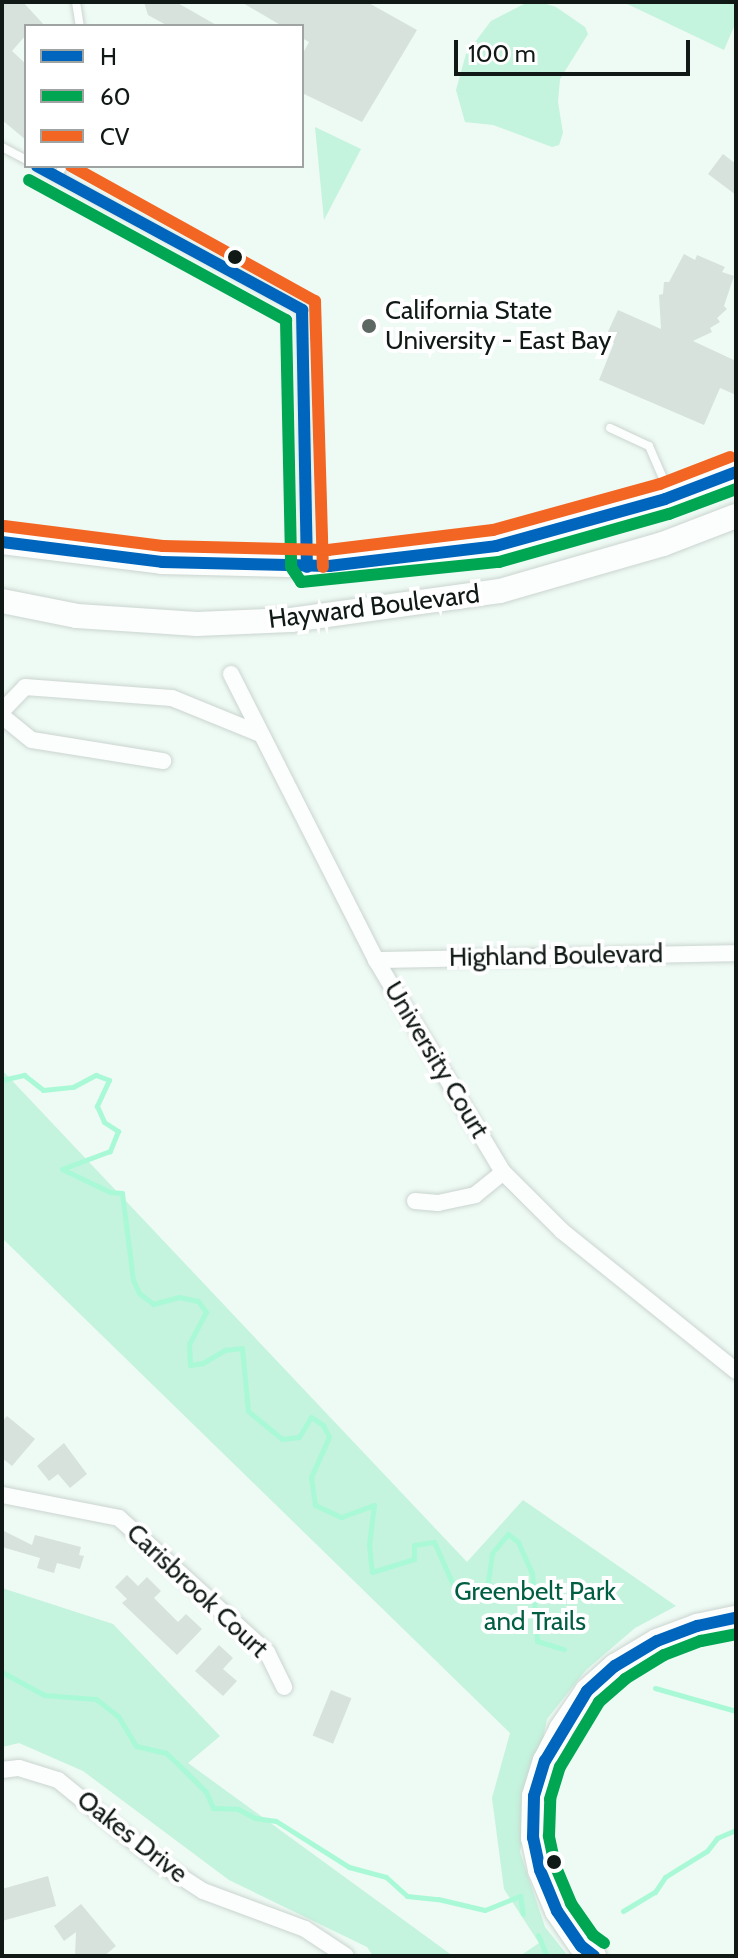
<!DOCTYPE html>
<html>
<head>
<meta charset="utf-8">
<style>
	body { margin:0 }
	#map { position:relative; width:738px; height:1958px; overflow:hidden; background:#eefaf4; font-family:Cabin,sans-serif }
	div>[style] { position:absolute }
	.green>* { inset:0; background:#c4f3de }
	.stream>* { height:5px; margin:-2.5px; padding:0 2.5px; transform-origin:2.5px; border-radius:2.5px; background:#a9f9d7 }
	.building>* { inset:0; background:#d7e2dd; transform-origin:0 0 }
	.roads { filter:drop-shadow(0 0 2px #cbd5d0) drop-shadow(0 0 2px #cbd5d0) }
	.lane>* { height:8px; margin:-4px; padding:0 4px; transform-origin:4px; border-radius:4px; background:#fcfefd }
	.street>* { height:16px; margin:-8px; padding:0 8px; transform-origin:8px; border-radius:8px; background:#fcfefd }
	.secondary>* { height:24px; margin:-12px; padding:0 12px; transform-origin:12px; border-radius:12px; background:#fcfefd }
	.bus-1>* { height:12px; margin:-6px; padding:0 6px; transform-origin:6px; border-radius:6px; background:#0065bd }
	.bus-2>* { height:12px; margin:-6px; padding:0 6px; transform-origin:6px; border-radius:6px; background:#00a651 }
	.bus-3>* { height:12px; margin:-6px; padding:0 6px; transform-origin:6px; border-radius:6px; background:#f26522 }
	.dots>* { width:22px; height:22px; translate:-50% -50%; box-sizing:border-box; border:4px solid #fff; border-radius:50% }
	span { translate:-50% -50%; white-space:nowrap; text-align:center; line-height:1.15; -webkit-text-stroke:8px #fff; paint-order:stroke }
	.poi-label { font-size:26px; color:#101915 }
	.left { translate:0 -50%; text-align:left }
	.street-label { font-size:26px; color:#101915 }
	.park-label { font-size:26px; color:#005e42 }
	.frame { position:absolute; inset:0; border:4px solid #101915; pointer-events:none }
	.legend { position:absolute; left:24px; top:24px; width:280px; height:144px; box-sizing:border-box; background:#fff; border:2px solid #9fa3a1; margin:0; padding:10px 14px; list-style:none; font-size:24px; color:#101915 }
	.legend li { display:flex; align-items:center; gap:16px; height:40px }
	.legend b { width:40px; border:2px solid #9fa3a1 }
	.scale { position:absolute; left:454px; top:40px; width:236px; height:36px; box-sizing:border-box; border:4px solid #101915; border-top:0; padding-left:10px; font-size:24px; line-height:28px; white-space:nowrap; color:#101915; -webkit-text-stroke:6px #fff; paint-order:stroke }
</style>
</head>
<body>
<div id="map">
	<div class="green">
		<div style="clip-path:polygon(540px 2px,556px 7px,585px 27px,588px 34px,560px 79px,558px 102px,563px 133px,559px 145px,552px 147px,493px 125px,465px 122px,456px 90px,466px 54px,491px 21px,524px 4px)"></div>
		<div style="clip-path:polygon(623px 2px,736px 2px,736px 22px,724px 50px)"></div>
		<div style="clip-path:polygon(315px 127px,361px 149px,324px 220px)"></div>
		<div style="clip-path:polygon(2px 1070px,467px 1562px,523px 1500px,676px 1606px,635px 1628px,586px 1670px,547px 1719px,520px 1852px,545px 1927px,568px 1956px,520px 1956px,539px 1943px,504px 1889px,492px 1798px,510px 1733px,2px 1238px)"></div>
		<div style="clip-path:polygon(2px 1588px,113px 1624px,220px 1736px,188px 1763px,453px 1956px,373px 1956px,367px 1947px,229px 1880px,83px 1771px,19px 1743px,2px 1747px)"></div>
	</div>
	<div class="stream">
		<div style="left:2px;top:1080px;width:23px;rotate:-13deg"></div>
		<div style="left:24px;top:1075px;width:24px;rotate:38deg"></div>
		<div style="left:43px;top:1090px;width:30px;rotate:-6deg"></div>
		<div style="left:73px;top:1087px;width:26px;rotate:-28deg"></div>
		<div style="left:96px;top:1075px;width:14px;rotate:21deg"></div>
		<div style="left:109px;top:1080px;width:29px;rotate:115deg"></div>
		<div style="left:97px;top:1106px;width:17px;rotate:66deg"></div>
		<div style="left:104px;top:1122px;width:17px;rotate:33deg"></div>
		<div style="left:118px;top:1131px;width:22px;rotate:112deg"></div>
		<div style="left:110px;top:1151px;width:51px;rotate:159.4deg"></div>
		<div style="left:62px;top:1169px;width:53px;rotate:25.6deg"></div>
		<div style="left:110px;top:1192px;width:12px;rotate:5deg"></div>
		<div style="left:122px;top:1193px;width:88px;rotate:82.8deg"></div>
		<div style="left:133px;top:1280px;width:14px;rotate:65deg"></div>
		<div style="left:139px;top:1293px;width:18px;rotate:38deg"></div>
		<div style="left:153px;top:1304px;width:27px;rotate:-15deg"></div>
		<div style="left:179px;top:1297px;width:19px;rotate:12deg"></div>
		<div style="left:198px;top:1301px;width:14px;rotate:54deg"></div>
		<div style="left:206px;top:1312px;width:36px;rotate:118deg"></div>
		<div style="left:189px;top:1344px;width:21px;rotate:87deg"></div>
		<div style="left:190px;top:1365px;width:13px;rotate:-9deg"></div>
		<div style="left:203px;top:1363px;width:26px;rotate:-31deg"></div>
		<div style="left:225px;top:1350px;width:17px;rotate:-7deg"></div>
		<div style="left:242px;top:1348px;width:63px;rotate:84.6deg"></div>
		<div style="left:248px;top:1411px;width:44px;rotate:39.5deg"></div>
		<div style="left:282px;top:1439px;width:17px;rotate:-7deg"></div>
		<div style="left:299px;top:1437px;width:23px;rotate:-59deg"></div>
		<div style="left:311px;top:1417px;width:14px;rotate:34deg"></div>
		<div style="left:323px;top:1425px;width:13px;rotate:63deg"></div>
		<div style="left:329px;top:1437px;width:44px;rotate:114.2deg"></div>
		<div style="left:311px;top:1477px;width:28px;rotate:82deg"></div>
		<div style="left:315px;top:1505px;width:29px;rotate:25deg"></div>
		<div style="left:341px;top:1517px;width:35px;rotate:-20deg"></div>
		<div style="left:374px;top:1505px;width:40px;rotate:97.1deg"></div>
		<div style="left:369px;top:1545px;width:27px;rotate:84deg"></div>
		<div style="left:372px;top:1572px;width:44px;rotate:-17.2deg"></div>
		<div style="left:414px;top:1559px;width:14px;rotate:-90deg"></div>
		<div style="left:414px;top:1545px;width:20px;rotate:-9deg"></div>
		<div style="left:434px;top:1542px;width:51px;rotate:65.9deg"></div>
		<div style="left:455px;top:1589px;width:18px;rotate:27deg"></div>
		<div style="left:471px;top:1597px;width:23px;rotate:-41deg"></div>
		<div style="left:488px;top:1582px;width:29px;rotate:-82deg"></div>
		<div style="left:492px;top:1553px;width:25px;rotate:-50deg"></div>
		<div style="left:508px;top:1534px;width:13px;rotate:39deg"></div>
		<div style="left:518px;top:1542px;width:34px;rotate:66deg"></div>
		<div style="left:532px;top:1573px;width:68px;rotate:85.8deg"></div>
		<div style="left:537px;top:1641px;width:28px;rotate:17deg"></div>
		<div style="left:2px;top:1672px;width:48px;rotate:28.7deg"></div>
		<div style="left:44px;top:1695px;width:52px;rotate:4.4deg"></div>
		<div style="left:96px;top:1699px;width:28px;rotate:38deg"></div>
		<div style="left:118px;top:1716px;width:35px;rotate:59deg"></div>
		<div style="left:136px;top:1746px;width:31px;rotate:13deg"></div>
		<div style="left:166px;top:1753px;width:18px;rotate:43deg"></div>
		<div style="left:179px;top:1765px;width:38px;rotate:45deg"></div>
		<div style="left:206px;top:1792px;width:17px;rotate:66deg"></div>
		<div style="left:213px;top:1808px;width:25px;rotate:2deg"></div>
		<div style="left:238px;top:1809px;width:19px;rotate:28deg"></div>
		<div style="left:255px;top:1818px;width:21px;rotate:8deg"></div>
		<div style="left:276px;top:1821px;width:86px;rotate:32.2deg"></div>
		<div style="left:349px;top:1867px;width:38px;rotate:15deg"></div>
		<div style="left:386px;top:1877px;width:28px;rotate:42deg"></div>
		<div style="left:407px;top:1896px;width:31px;rotate:6deg"></div>
		<div style="left:438px;top:1899px;width:48px;rotate:13.2deg"></div>
		<div style="left:485px;top:1910px;width:38px;rotate:-22deg"></div>
		<div style="left:520px;top:1896px;width:18px;rotate:81deg"></div>
		<div style="left:655px;top:1688px;width:84px;rotate:15.9deg"></div>
		<div style="left:623px;top:1911px;width:37px;rotate:-31deg"></div>
		<div style="left:655px;top:1892px;width:18px;rotate:-56deg"></div>
		<div style="left:665px;top:1877px;width:49px;rotate:-31.8deg"></div>
		<div style="left:707px;top:1851px;width:16px;rotate:-52deg"></div>
		<div style="left:717px;top:1838px;width:21px;rotate:-23deg"></div>
		<div style="left:538px;top:1935px;width:23px;rotate:67deg"></div>
	</div>
	<div class="building">
		<div style="clip-path:polygon(2px 2px,23px 2px,45px 26px,26px 26px,26px 35px,12px 51px,26px 64px,26px 140px,2px 120px)"></div>
		<div style="clip-path:polygon(144px 2px,176px 2px,218px 26px,168px 26px,148px 15px)"></div>
		<div style="clip-path:polygon(241px 2px,367px 2px,417px 30px,362px 122px,302px 93px,302px 55px,309px 42px,302px 38px,302px 26px,282px 26px)"></div>
		<div style="clip-path:polygon(723px 154px,736px 164px,736px 195px,708px 174px)"></div>
		<div style="clip-path:polygon(684px 254px,695px 260px,697px 255px,725px 267px,722px 272px,734px 276px,724px 306px,727px 309px,717px 318px,720px 322px,710px 328px,712px 332px,693px 341px,736px 361px,736px 395px,720px 388px,704px 425px,599px 380px,614px 343px,605px 338px,618px 310px,661px 329px,659px 295px,663px 294px,664px 282px,669px 282px)"></div>
		<div style="clip-path:polygon(7px 1416px,35px 1439px,12px 1466px,2px 1458px,2px 1422px)"></div>
		<div style="clip-path:polygon(64px 1443px,87px 1474px,70px 1488px,58px 1474px,49px 1481px,37px 1466px)"></div>
		<div style="clip-path:polygon(2px 1530px,32px 1545px,35px 1535px,81px 1547px,79px 1555px,84px 1556px,80px 1569px,57px 1563px,54px 1573px,37px 1568px,40px 1558px,2px 1547px)"></div>
		<div style="clip-path:polygon(127px 1575px,138px 1586px,147px 1577px,161px 1591px,154px 1598px,178px 1622px,186px 1614px,202px 1629px,177px 1655px,122px 1603px,127px 1599px,115px 1587px)"></div>
		<div style="clip-path:polygon(219px 1645px,233px 1658px,223px 1669px,237px 1681px,223px 1696px,195px 1671px)"></div>
		<div style="left:331px;top:1690px;width:22px;height:49px;rotate:22deg"></div>
		<div style="clip-path:polygon(48px 1876px,56px 1906px,2px 1921px,2px 1889px)"></div>
		<div style="clip-path:polygon(81px 1904px,116px 1946px,104px 1956px,75px 1956px,76px 1932px,64px 1941px,54px 1926px)"></div>
	</div>
	<div class="roads">
		<div class="lane">
			<div style="left:76px;top:2px;width:24px;rotate:81deg"></div>
			<div style="left:2px;top:147px;width:27px;rotate:28deg"></div>
			<div style="left:37px;top:166px;width:302px;rotate:28.5deg"></div>
			<div style="left:302px;top:310px;width:252px;rotate:88.9deg"></div>
			<div style="left:57px;top:177px;width:13px;rotate:-61deg"></div>
			<div style="left:610px;top:428px;width:43px;rotate:24.8deg"></div>
			<div style="left:649px;top:446px;width:50px;rotate:66.5deg"></div>
		</div>
		<div class="street">
			<div style="left:231px;top:674px;width:321px;rotate:63.1deg"></div>
			<div style="left:376px;top:960px;width:247px;rotate:59.1deg"></div>
			<div style="left:503px;top:1172px;width:83px;rotate:45deg"></div>
			<div style="left:562px;top:1231px;width:223px;rotate:38.8deg"></div>
			<div style="left:2px;top:711px;width:33px;rotate:-46deg"></div>
			<div style="left:25px;top:687px;width:147px;rotate:4.3deg"></div>
			<div style="left:172px;top:698px;width:95px;rotate:22.2deg"></div>
			<div style="left:2px;top:716px;width:38px;rotate:39deg"></div>
			<div style="left:32px;top:740px;width:133px;rotate:9.1deg"></div>
			<div style="left:376px;top:960px;width:360px;rotate:-1.1deg"></div>
			<div style="left:415px;top:1201px;width:23px;rotate:5deg"></div>
			<div style="left:438px;top:1203px;width:38px;rotate:-12deg"></div>
			<div style="left:475px;top:1195px;width:36px;rotate:-39deg"></div>
			<div style="left:2px;top:1495px;width:119px;rotate:11.1deg"></div>
			<div style="left:119px;top:1518px;width:200px;rotate:42.2deg"></div>
			<div style="left:267px;top:1652px;width:39px;rotate:64deg"></div>
			<div style="left:2px;top:1770px;width:17px;rotate:-7deg"></div>
			<div style="left:19px;top:1768px;width:41px;rotate:17.1deg"></div>
			<div style="left:58px;top:1780px;width:132px;rotate:39.1deg"></div>
			<div style="left:160px;top:1863px;width:51px;rotate:33.1deg"></div>
			<div style="left:203px;top:1891px;width:109px;rotate:20.4deg"></div>
			<div style="left:305px;top:1929px;width:49px;rotate:33.4deg"></div>
		</div>
		<div class="secondary">
			<div style="left:2px;top:542px;width:161px;rotate:7.1deg"></div>
			<div style="left:162px;top:562px;width:167px;rotate:1.4deg"></div>
			<div style="left:329px;top:566px;width:168px;rotate:-6.8deg"></div>
			<div style="left:496px;top:546px;width:175px;rotate:-15.5deg"></div>
			<div style="left:665px;top:499px;width:76px;rotate:-20.8deg"></div>
			<div style="left:2px;top:601px;width:76px;rotate:11.3deg"></div>
			<div style="left:77px;top:616px;width:120px;rotate:3.8deg"></div>
			<div style="left:197px;top:624px;width:94px;rotate:-2.4deg"></div>
			<div style="left:291px;top:620px;width:211px;rotate:-7.9deg"></div>
			<div style="left:500px;top:591px;width:170px;rotate:-16.1deg"></div>
			<div style="left:663px;top:544px;width:78px;rotate:-21deg"></div>
			<div style="left:594px;top:1956px;width:16px;rotate:-142deg"></div>
			<div style="left:581px;top:1946px;width:42px;rotate:-124.4deg"></div>
			<div style="left:557px;top:1911px;width:44px;rotate:-112.5deg"></div>
			<div style="left:540px;top:1870px;width:33px;rotate:-102deg"></div>
			<div style="left:533px;top:1838px;width:42px;rotate:-88.6deg"></div>
			<div style="left:534px;top:1796px;width:37px;rotate:-73deg"></div>
			<div style="left:545px;top:1761px;width:36px;rotate:-63deg"></div>
			<div style="left:561px;top:1729px;width:46px;rotate:-55.6deg"></div>
			<div style="left:587px;top:1691px;width:38px;rotate:-42deg"></div>
			<div style="left:615px;top:1666px;width:49px;rotate:-30.8deg"></div>
			<div style="left:657px;top:1641px;width:43px;rotate:-20.6deg"></div>
			<div style="left:697px;top:1626px;width:40px;rotate:-12deg"></div>
		</div>
	</div>
	<div class="bus-1">
		<div style="left:37px;top:166px;width:302px;rotate:28.5deg"></div>
		<div style="left:302px;top:310px;width:257px;rotate:88.9deg"></div>
		<div style="left:2px;top:542px;width:161px;rotate:7.1deg"></div>
		<div style="left:162px;top:562px;width:167px;rotate:1.4deg"></div>
		<div style="left:329px;top:566px;width:168px;rotate:-6.8deg"></div>
		<div style="left:496px;top:546px;width:175px;rotate:-15.5deg"></div>
		<div style="left:665px;top:499px;width:76px;rotate:-20.8deg"></div>
		<div style="left:594px;top:1956px;width:16px;rotate:-142deg"></div>
		<div style="left:581px;top:1946px;width:42px;rotate:-124.4deg"></div>
		<div style="left:557px;top:1911px;width:44px;rotate:-112.5deg"></div>
		<div style="left:540px;top:1870px;width:33px;rotate:-102deg"></div>
		<div style="left:533px;top:1838px;width:42px;rotate:-88.6deg"></div>
		<div style="left:534px;top:1796px;width:37px;rotate:-73deg"></div>
		<div style="left:545px;top:1761px;width:82px;rotate:-59deg"></div>
		<div style="left:587px;top:1691px;width:38px;rotate:-42deg"></div>
		<div style="left:615px;top:1666px;width:49px;rotate:-30.8deg"></div>
		<div style="left:657px;top:1641px;width:43px;rotate:-20.6deg"></div>
		<div style="left:697px;top:1626px;width:40px;rotate:-12deg"></div>
	</div>
	<div class="bus-2">
		<div style="left:29px;top:180px;width:293px;rotate:28.6deg"></div>
		<div style="left:286px;top:320px;width:247px;rotate:88.8deg"></div>
		<div style="left:291px;top:567px;width:18px;rotate:56deg"></div>
		<div style="left:301px;top:582px;width:199px;rotate:-5.8deg"></div>
		<div style="left:499px;top:562px;width:177px;rotate:-15.8deg"></div>
		<div style="left:669px;top:514px;width:72px;rotate:-20.5deg"></div>
		<div style="left:604px;top:1943px;width:14px;rotate:-144deg"></div>
		<div style="left:593px;top:1935px;width:39px;rotate:-125deg"></div>
		<div style="left:571px;top:1903px;width:41px;rotate:-112.8deg"></div>
		<div style="left:555px;top:1865px;width:30px;rotate:-102deg"></div>
		<div style="left:549px;top:1836px;width:37px;rotate:-88deg"></div>
		<div style="left:550px;top:1799px;width:34px;rotate:-73deg"></div>
		<div style="left:560px;top:1767px;width:76px;rotate:-59deg"></div>
		<div style="left:599px;top:1702px;width:35px;rotate:-41deg"></div>
		<div style="left:625px;top:1679px;width:46px;rotate:-31.6deg"></div>
		<div style="left:664px;top:1655px;width:40px;rotate:-21deg"></div>
		<div style="left:701px;top:1641px;width:36px;rotate:-11deg"></div>
	</div>
	<div class="bus-3">
		<div style="left:71px;top:166px;width:279px;rotate:29deg"></div>
		<div style="left:315px;top:301px;width:266px;rotate:88.3deg"></div>
		<div style="left:4px;top:526px;width:160px;rotate:7.2deg"></div>
		<div style="left:163px;top:546px;width:165px;rotate:1.4deg"></div>
		<div style="left:328px;top:550px;width:166px;rotate:-6.9deg"></div>
		<div style="left:493px;top:530px;width:173px;rotate:-15.4deg"></div>
		<div style="left:660px;top:484px;width:75px;rotate:-21.1deg"></div>
	</div>
	<div class="dots">
		<div style="left:235px;top:257px;background:#101915"></div>
		<div style="left:369px;top:326px;background:#5e6863"></div>
		<div style="left:554px;top:1862px;background:#101915"></div>
	</div>
	<div class="poi-label">
		<span class="left" style="left:385px;top:326px">California State<br>University - East Bay</span>
	</div>
	<div class="street-label">
		<span style="left:374px;top:607px;rotate:-7deg">Hayward Boulevard</span>
		<span style="left:556px;top:956px;rotate:-1deg">Highland Boulevard</span>
		<span style="left:436px;top:1060px;rotate:59deg">University Court</span>
		<span style="left:197px;top:1591px;rotate:43deg">Carisbrook Court</span>
		<span style="left:132px;top:1837px;rotate:38deg">Oakes Drive</span>
	</div>
	<div class="park-label">
		<span style="left:535px;top:1607px">Greenbelt Park<br>and Trails</span>
	</div>
	<div class="frame"></div>
	<ul class="legend">
	<li><b style="height:10px;background:#0065bd"></b>H</li>
	<li><b style="height:10px;background:#00a651"></b>60</li>
	<li><b style="height:10px;background:#f26522"></b>CV</li>
	</ul>
	<div class="scale">100 m</div>
</div>
</body>
</html>
